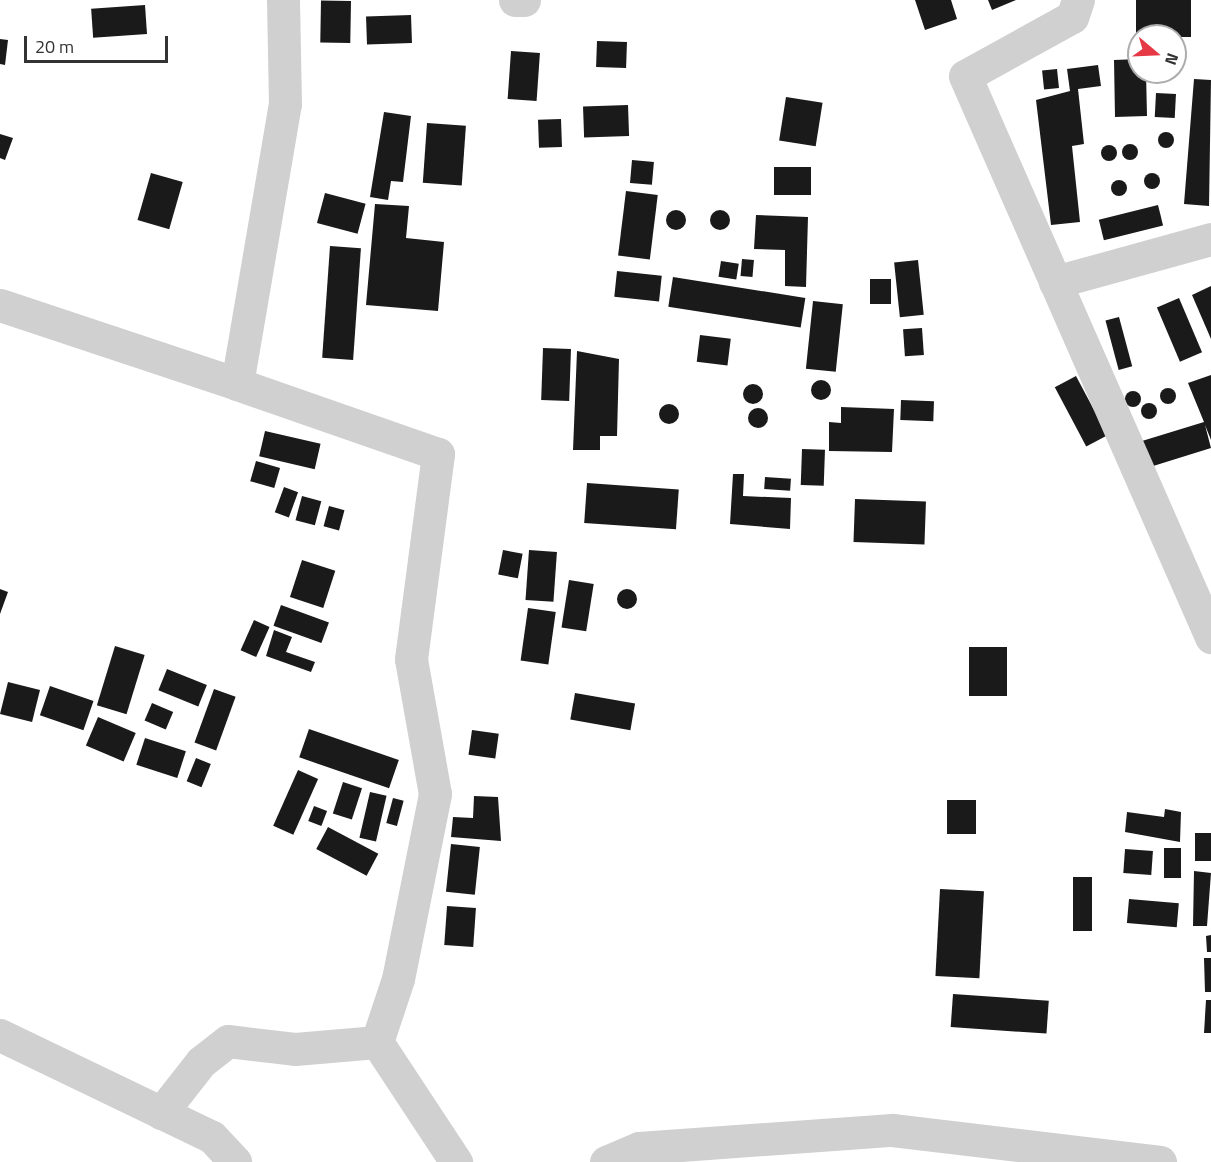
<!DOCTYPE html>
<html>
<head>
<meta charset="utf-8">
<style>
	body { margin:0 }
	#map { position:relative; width:1211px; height:1162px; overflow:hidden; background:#fff; font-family:"Titillium Web",sans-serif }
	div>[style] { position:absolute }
	.building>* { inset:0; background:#1a1a1a; transform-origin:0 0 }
	.round { border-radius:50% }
	.minor>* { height:33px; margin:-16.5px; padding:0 16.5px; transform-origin:16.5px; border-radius:16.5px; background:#d0d0d0 }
	.tertiary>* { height:33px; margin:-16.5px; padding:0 16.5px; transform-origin:16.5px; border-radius:16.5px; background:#d0d0d0 }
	span { translate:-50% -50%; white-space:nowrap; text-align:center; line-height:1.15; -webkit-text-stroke:6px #fff; paint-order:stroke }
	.north { position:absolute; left:1127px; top:24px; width:60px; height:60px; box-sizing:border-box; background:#fff; border:2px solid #adadad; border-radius:50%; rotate:109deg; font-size:16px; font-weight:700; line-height:24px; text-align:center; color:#333 }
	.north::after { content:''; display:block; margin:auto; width:21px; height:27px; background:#e63946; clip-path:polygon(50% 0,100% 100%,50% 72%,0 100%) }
	.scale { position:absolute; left:24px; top:36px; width:144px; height:27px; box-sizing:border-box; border:3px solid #333; border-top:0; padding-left:8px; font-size:18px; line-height:21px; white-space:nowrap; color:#333; -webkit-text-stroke:4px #fff; paint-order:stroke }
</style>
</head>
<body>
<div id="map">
	<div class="building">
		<div style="clip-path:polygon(915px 0,951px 0,957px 19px,925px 30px)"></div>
		<div style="clip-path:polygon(988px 0,1016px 0,992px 10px)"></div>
		<div style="left:1136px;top:0;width:55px;height:37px"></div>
		<div style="left:351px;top:1px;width:42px;height:30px;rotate:91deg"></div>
		<div style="left:145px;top:5px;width:29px;height:54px;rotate:86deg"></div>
		<div style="left:411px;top:15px;width:28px;height:45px;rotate:88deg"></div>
		<div style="clip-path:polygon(0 39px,8px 40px,5px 65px,0 64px)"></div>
		<div style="left:597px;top:41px;width:30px;height:26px;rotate:2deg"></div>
		<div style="left:511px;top:51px;width:29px;height:48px;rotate:4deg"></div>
		<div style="clip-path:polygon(1139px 59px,1139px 72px,1146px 72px,1147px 116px,1115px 117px,1114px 60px)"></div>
		<div style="clip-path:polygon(1098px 65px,1101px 86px,1078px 89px,1084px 144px,1072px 146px,1080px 222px,1051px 225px,1036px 100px,1070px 91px,1067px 69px)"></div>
		<div style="left:1057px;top:69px;width:19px;height:15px;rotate:84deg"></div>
		<div style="clip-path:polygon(1194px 79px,1211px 80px,1209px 206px,1184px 204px)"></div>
		<div style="left:1156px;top:93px;width:20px;height:24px;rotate:3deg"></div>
		<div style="left:786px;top:97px;width:37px;height:44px;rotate:9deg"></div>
		<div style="left:628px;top:105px;width:31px;height:45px;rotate:88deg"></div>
		<div style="clip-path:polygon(384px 112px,411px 116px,403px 182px,391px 181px,388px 200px,370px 197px)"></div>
		<div style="left:561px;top:119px;width:28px;height:23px;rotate:88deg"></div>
		<div style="left:427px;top:123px;width:39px;height:60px;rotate:4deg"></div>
		<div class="round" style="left:1158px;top:132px;width:16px;height:16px"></div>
		<div style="clip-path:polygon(0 134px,13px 138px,5px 160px,0 158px)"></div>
		<div class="round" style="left:1122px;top:144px;width:16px;height:16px"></div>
		<div class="round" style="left:1101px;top:145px;width:16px;height:16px"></div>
		<div style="left:632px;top:160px;width:22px;height:23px;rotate:5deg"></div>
		<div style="left:774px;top:167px;width:37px;height:28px"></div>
		<div style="left:151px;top:173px;width:33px;height:49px;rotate:16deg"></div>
		<div class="round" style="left:1144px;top:173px;width:16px;height:16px"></div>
		<div class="round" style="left:1111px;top:180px;width:16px;height:16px"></div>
		<div style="left:626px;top:191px;width:32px;height:65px;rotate:7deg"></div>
		<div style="left:325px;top:193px;width:42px;height:31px;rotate:15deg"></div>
		<div style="clip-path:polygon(375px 204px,409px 206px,406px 238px,444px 242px,438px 311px,366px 305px)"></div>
		<div style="left:1158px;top:205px;width:21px;height:61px;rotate:76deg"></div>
		<div class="round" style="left:710px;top:210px;width:20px;height:20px"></div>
		<div class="round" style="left:666px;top:210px;width:20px;height:20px"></div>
		<div style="clip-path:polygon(756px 215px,808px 217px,806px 287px,785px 286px,785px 250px,754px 249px)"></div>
		<div style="left:330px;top:246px;width:31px;height:112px;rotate:4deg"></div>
		<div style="left:742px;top:259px;width:12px;height:17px;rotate:5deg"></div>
		<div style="left:918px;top:260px;width:55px;height:24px;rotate:84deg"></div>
		<div style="left:721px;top:261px;width:18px;height:16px;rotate:9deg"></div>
		<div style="left:617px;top:271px;width:45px;height:26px;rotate:6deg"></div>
		<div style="left:673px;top:277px;width:134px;height:30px;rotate:9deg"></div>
		<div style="left:870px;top:279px;width:21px;height:25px"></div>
		<div style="clip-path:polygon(1211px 286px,1211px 339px,1192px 295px)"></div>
		<div style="left:1179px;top:298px;width:59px;height:24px;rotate:67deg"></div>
		<div style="left:813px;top:301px;width:30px;height:68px;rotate:6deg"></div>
		<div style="left:1119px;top:317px;width:51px;height:14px;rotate:75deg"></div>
		<div style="left:922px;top:328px;width:27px;height:19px;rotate:86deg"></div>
		<div style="left:700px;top:335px;width:31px;height:27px;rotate:7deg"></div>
		<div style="left:543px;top:348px;width:28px;height:52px;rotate:2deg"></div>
		<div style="clip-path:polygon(577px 351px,619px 359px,617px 436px,600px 436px,600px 450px,573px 450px)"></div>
		<div style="clip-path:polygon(1211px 375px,1211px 440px,1205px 425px,1211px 448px,1150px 467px,1142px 441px,1204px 422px,1188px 383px)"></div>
		<div style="left:1076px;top:376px;width:67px;height:24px;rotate:62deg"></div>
		<div class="round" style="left:811px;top:380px;width:20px;height:20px"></div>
		<div class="round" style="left:743px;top:384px;width:20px;height:20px"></div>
		<div class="round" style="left:1160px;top:388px;width:16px;height:16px"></div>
		<div class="round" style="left:1125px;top:391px;width:16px;height:16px"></div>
		<div style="left:901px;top:400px;width:33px;height:20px;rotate:2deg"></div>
		<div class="round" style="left:1141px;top:403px;width:16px;height:16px"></div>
		<div class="round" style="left:659px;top:404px;width:20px;height:20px"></div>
		<div style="clip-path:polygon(841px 407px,894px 409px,892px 452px,829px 451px,829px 422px,841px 423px)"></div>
		<div class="round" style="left:748px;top:408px;width:20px;height:20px"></div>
		<div style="left:265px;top:431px;width:57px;height:26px;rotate:13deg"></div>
		<div style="left:802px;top:449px;width:23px;height:36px;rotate:2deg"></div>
		<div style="left:256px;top:461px;width:25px;height:21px;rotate:16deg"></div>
		<div style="clip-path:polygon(733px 474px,744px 474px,743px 496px,791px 498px,790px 529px,730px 524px)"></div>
		<div style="left:765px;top:477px;width:26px;height:12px;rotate:4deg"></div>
		<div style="left:587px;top:483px;width:92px;height:40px;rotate:4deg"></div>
		<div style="left:284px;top:487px;width:15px;height:27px;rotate:20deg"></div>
		<div style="left:302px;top:496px;width:20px;height:25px;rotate:15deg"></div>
		<div style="left:855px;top:499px;width:71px;height:43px;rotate:2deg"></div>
		<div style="left:329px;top:506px;width:16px;height:21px;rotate:15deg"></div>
		<div style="left:503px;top:550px;width:20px;height:25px;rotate:11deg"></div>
		<div style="left:529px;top:550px;width:28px;height:50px;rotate:4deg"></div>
		<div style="left:302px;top:560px;width:35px;height:39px;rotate:18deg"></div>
		<div style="left:569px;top:580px;width:25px;height:48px;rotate:9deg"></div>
		<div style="clip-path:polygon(0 589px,8px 592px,0 614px)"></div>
		<div class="round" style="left:617px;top:589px;width:20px;height:20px"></div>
		<div style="left:281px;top:605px;width:51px;height:22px;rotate:20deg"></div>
		<div style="left:528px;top:608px;width:28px;height:53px;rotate:8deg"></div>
		<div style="left:254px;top:620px;width:17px;height:33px;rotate:24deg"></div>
		<div style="clip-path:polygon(274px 630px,292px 637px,286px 652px,315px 662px,311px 672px,266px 656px)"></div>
		<div style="left:115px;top:646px;width:31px;height:62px;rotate:17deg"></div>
		<div style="left:969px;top:647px;width:38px;height:49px"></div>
		<div style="left:167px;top:669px;width:43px;height:23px;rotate:22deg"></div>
		<div style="left:8px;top:682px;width:33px;height:33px;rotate:14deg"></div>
		<div style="left:50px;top:686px;width:46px;height:31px;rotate:19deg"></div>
		<div style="left:214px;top:689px;width:23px;height:57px;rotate:20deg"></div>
		<div style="left:575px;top:693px;width:61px;height:27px;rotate:10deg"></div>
		<div style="left:152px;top:703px;width:23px;height:19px;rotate:23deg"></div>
		<div style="left:98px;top:717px;width:41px;height:31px;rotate:23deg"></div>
		<div style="left:309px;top:729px;width:95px;height:30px;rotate:19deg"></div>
		<div style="left:472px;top:730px;width:27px;height:25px;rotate:8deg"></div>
		<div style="left:145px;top:738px;width:43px;height:28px;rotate:18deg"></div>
		<div style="left:196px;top:758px;width:16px;height:25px;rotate:22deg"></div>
		<div style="left:298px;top:770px;width:22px;height:61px;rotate:24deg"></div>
		<div style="left:343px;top:782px;width:20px;height:33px;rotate:18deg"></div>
		<div style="left:370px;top:792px;width:17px;height:47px;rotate:13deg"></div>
		<div style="clip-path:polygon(474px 796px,498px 797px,501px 841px,451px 837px,453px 817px,473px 818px)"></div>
		<div style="left:393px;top:798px;width:11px;height:26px;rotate:15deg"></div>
		<div style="left:947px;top:800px;width:29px;height:34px"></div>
		<div style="left:314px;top:806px;width:14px;height:16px;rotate:21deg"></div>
		<div style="clip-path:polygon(1165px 809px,1181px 812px,1180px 842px,1125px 832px,1127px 812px,1164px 817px)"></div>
		<div style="left:328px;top:827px;width:57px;height:25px;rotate:28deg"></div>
		<div style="left:1195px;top:833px;width:16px;height:28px"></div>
		<div style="left:451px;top:844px;width:29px;height:48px;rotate:6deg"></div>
		<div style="left:1181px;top:848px;width:30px;height:17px;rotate:90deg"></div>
		<div style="left:1125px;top:849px;width:28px;height:24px;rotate:4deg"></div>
		<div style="clip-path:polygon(1194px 871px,1211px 873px,1207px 926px,1193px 926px)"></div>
		<div style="left:1073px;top:877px;width:19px;height:54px"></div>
		<div style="left:940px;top:889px;width:44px;height:87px;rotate:3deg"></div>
		<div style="left:1129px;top:899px;width:50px;height:24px;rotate:5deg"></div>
		<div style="left:447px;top:906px;width:29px;height:39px;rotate:4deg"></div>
		<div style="clip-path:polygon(1211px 935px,1211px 952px,1207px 952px,1206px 936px)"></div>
		<div style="clip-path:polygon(1204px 958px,1211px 958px,1211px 992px,1205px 992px)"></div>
		<div style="left:953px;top:994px;width:96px;height:33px;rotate:4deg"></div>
		<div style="clip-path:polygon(1206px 1000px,1211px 1000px,1211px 1033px,1204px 1033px)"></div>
	</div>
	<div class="minor">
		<div style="left:515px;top:0;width:9px"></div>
		<div style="left:1078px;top:0;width:18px;rotate:109deg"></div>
		<div style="left:1072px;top:17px;width:122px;rotate:151.1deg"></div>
		<div style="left:965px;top:76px;width:613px;rotate:66.32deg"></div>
		<div style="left:1055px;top:282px;width:162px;rotate:-15.4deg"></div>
		<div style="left:0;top:305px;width:250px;rotate:18.4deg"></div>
		<div style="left:377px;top:1042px;width:144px;rotate:56.6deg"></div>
		<div style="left:161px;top:1113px;width:65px;rotate:-51.9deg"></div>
		<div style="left:201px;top:1062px;width:34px;rotate:-38deg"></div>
		<div style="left:228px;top:1041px;width:67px;rotate:6.8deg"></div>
		<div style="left:295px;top:1049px;width:82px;rotate:-4.9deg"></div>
		<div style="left:377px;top:1042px;width:66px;rotate:-71.6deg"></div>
		<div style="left:398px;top:979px;width:189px;rotate:-78.7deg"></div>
		<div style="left:435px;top:794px;width:137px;rotate:-100.1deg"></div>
		<div style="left:411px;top:659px;width:207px;rotate:-82.5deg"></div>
		<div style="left:438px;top:454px;width:213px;rotate:-160.8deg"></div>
		<div style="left:237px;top:384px;width:284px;rotate:-80.3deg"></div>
		<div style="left:285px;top:104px;width:104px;rotate:-91.1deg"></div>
		<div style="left:606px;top:1162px;width:36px;rotate:-23deg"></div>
		<div style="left:639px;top:1148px;width:254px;rotate:-4.1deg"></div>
		<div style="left:892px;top:1130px;width:270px;rotate:6.8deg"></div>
	</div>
	<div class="tertiary">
		<div style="left:0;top:1035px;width:235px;rotate:25.7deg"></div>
		<div style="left:212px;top:1137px;width:34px;rotate:47deg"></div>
	</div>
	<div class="north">N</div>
	<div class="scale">20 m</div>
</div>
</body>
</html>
